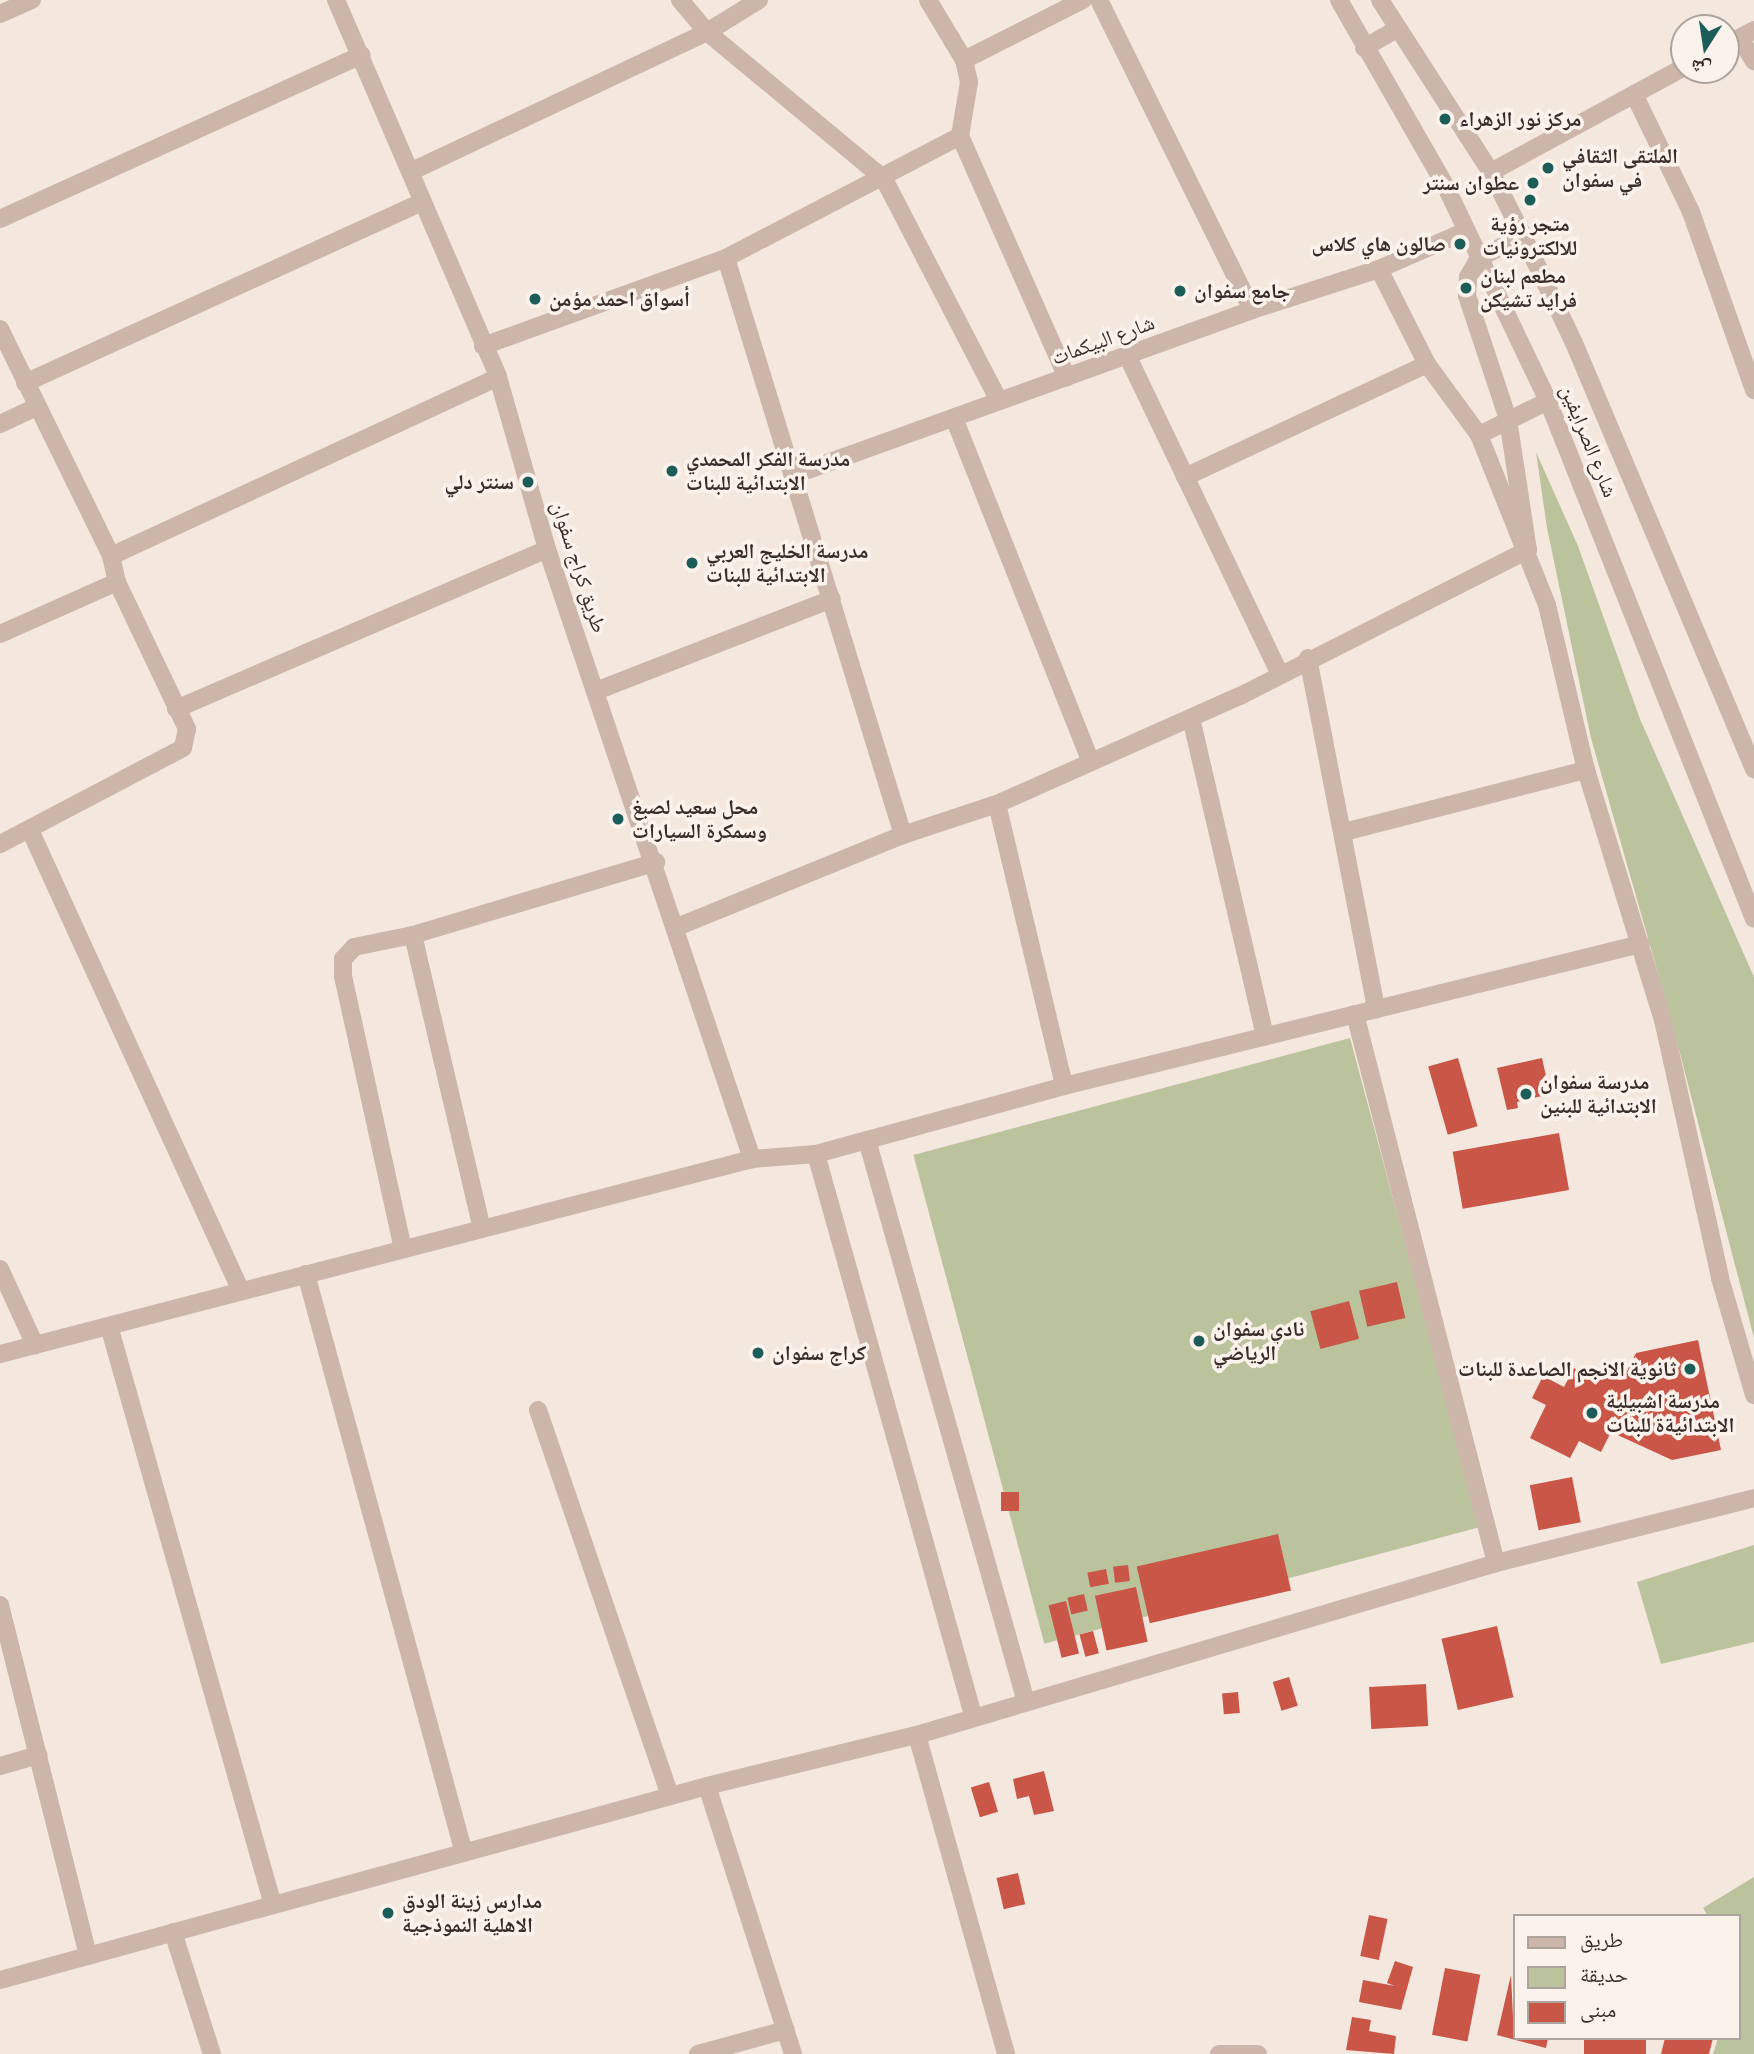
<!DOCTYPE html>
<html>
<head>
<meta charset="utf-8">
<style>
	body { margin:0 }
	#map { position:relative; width:1754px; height:2054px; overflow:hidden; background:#f3e7de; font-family:Signika,"Noto Naskh Arabic",sans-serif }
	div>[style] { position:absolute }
	.green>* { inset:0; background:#bbc39d; transform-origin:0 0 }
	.building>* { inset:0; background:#c95646; transform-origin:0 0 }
	.street>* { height:18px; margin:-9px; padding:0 9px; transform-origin:9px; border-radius:9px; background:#ccb5a9 }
	.dots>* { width:19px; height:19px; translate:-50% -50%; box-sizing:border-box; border:4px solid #fbf2eb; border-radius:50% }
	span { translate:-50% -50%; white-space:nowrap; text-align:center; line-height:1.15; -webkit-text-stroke:7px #fbf2eb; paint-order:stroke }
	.poi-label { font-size:21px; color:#392c29; font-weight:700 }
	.left { translate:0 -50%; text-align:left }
	.right { translate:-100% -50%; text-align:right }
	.street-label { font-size:21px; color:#392c29 }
	.legend { position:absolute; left:1513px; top:1914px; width:228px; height:126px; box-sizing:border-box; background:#fbf2eb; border:2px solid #ada39d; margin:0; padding:9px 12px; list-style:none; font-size:21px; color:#392c29 }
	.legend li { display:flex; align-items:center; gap:14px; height:35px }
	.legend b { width:35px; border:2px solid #ada39d }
	.north { position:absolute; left:1670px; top:14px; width:70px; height:70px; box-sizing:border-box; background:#fbf2eb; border:2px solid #ada39d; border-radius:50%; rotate:192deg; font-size:19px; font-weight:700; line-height:28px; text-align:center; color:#392c29 }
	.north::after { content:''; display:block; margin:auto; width:24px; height:32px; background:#1d5d59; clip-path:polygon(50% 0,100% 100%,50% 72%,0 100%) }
</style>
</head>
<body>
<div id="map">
	<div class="green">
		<div style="clip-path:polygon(1536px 452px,1578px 546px,1640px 719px,1754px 977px,1754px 1338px,1671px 1019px,1591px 738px,1547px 528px)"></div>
		<div style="left:1350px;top:1038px;width:506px;height:452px;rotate:75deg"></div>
		<div style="clip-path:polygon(1754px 1545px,1754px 1642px,1661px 1664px,1637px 1582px)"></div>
		<div style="clip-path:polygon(1754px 1877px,1754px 2054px,1713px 2054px,1718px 2038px,1738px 2038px,1738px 1916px,1708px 1916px,1703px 1908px)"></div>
	</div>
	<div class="building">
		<div style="left:1458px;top:1058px;width:71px;height:31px;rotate:74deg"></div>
		<div style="clip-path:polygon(1542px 1058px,1550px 1094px,1517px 1102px,1518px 1108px,1507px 1110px,1497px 1068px)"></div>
		<div style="left:1559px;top:1133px;width:58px;height:108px;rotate:80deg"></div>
		<div style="left:1397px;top:1282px;width:37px;height:39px;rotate:77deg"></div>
		<div style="left:1349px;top:1301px;width:39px;height:40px;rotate:75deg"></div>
		<div style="clip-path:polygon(1698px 1340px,1721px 1450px,1672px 1460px,1611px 1432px,1601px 1452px,1579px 1441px,1570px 1458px,1530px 1438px,1546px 1405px,1532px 1398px,1543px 1376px,1564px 1387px,1574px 1368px,1596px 1380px,1606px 1360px,1627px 1371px,1636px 1353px)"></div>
		<div style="left:1572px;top:1477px;width:46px;height:43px;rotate:79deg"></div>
		<div style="left:1001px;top:1492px;width:18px;height:19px"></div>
		<div style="left:1278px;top:1534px;width:58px;height:145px;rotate:77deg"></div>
		<div style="left:1128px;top:1565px;width:16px;height:15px;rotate:83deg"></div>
		<div style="left:1106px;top:1569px;width:15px;height:19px;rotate:79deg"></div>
		<div style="left:1136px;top:1587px;width:56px;height:42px;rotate:78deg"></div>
		<div style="left:1084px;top:1594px;width:17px;height:17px;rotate:77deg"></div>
		<div style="left:1066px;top:1601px;width:54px;height:18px;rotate:76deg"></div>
		<div style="left:1497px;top:1626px;width:73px;height:57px;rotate:77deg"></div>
		<div style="left:1093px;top:1631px;width:23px;height:14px;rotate:75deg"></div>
		<div style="left:1289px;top:1677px;width:30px;height:17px;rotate:73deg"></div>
		<div style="left:1426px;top:1684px;width:42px;height:57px;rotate:87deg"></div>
		<div style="left:1238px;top:1692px;width:21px;height:16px;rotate:85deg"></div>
		<div style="clip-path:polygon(1044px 1771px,1054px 1811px,1034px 1815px,1029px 1796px,1017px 1799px,1013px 1779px)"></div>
		<div style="left:989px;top:1782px;width:31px;height:19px;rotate:73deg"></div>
		<div style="left:1018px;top:1873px;width:32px;height:22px;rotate:77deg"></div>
		<div style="left:1369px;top:1915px;width:19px;height:42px;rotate:12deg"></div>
		<div style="clip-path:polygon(1395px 1961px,1413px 1967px,1401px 2010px,1359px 2002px,1363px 1980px,1395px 1986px,1387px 1983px)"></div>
		<div style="left:1445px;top:1968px;width:36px;height:68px;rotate:11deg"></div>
		<div style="clip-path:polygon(1511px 1975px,1514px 2038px,1548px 2038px,1546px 2048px,1497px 2035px)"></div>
		<div style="clip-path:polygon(1352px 2017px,1371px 2020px,1369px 2031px,1396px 2036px,1394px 2054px,1346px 2050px)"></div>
		<div style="left:1584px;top:2038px;width:62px;height:16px"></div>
		<div style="clip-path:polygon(1665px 2038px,1713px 2038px,1709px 2054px,1661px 2054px)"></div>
	</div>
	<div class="street">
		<div style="left:336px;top:0;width:410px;rotate:66.7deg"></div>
		<div style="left:498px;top:377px;width:179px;rotate:74.1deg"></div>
		<div style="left:547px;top:549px;width:644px;rotate:71.42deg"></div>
		<div style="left:680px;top:0;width:42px;rotate:49.8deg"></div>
		<div style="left:707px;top:32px;width:230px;rotate:39.7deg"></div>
		<div style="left:884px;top:179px;width:250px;rotate:62.6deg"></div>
		<div style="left:928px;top:0;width:70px;rotate:59deg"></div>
		<div style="left:964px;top:60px;width:23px;rotate:77deg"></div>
		<div style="left:969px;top:82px;width:55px;rotate:99.5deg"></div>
		<div style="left:960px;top:136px;width:264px;rotate:66.1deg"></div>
		<div style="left:1099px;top:0;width:346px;rotate:63.7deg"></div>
		<div style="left:1339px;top:0;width:213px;rotate:60.2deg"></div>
		<div style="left:1445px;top:185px;width:239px;rotate:64.5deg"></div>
		<div style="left:1548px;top:401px;width:557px;rotate:68.31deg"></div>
		<div style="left:1380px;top:0;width:205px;rotate:57.2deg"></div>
		<div style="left:1491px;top:172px;width:72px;rotate:63.4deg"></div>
		<div style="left:1523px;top:236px;width:119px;rotate:64.5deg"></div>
		<div style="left:1574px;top:343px;width:463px;rotate:67.1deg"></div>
		<div style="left:0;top:14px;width:35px;rotate:-24deg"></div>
		<div style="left:1740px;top:38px;width:27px;rotate:59deg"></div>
		<div style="left:1726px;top:45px;width:32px;rotate:-28deg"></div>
		<div style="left:1364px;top:48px;width:39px;rotate:-30deg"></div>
		<div style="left:964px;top:60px;width:133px;rotate:-26.8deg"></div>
		<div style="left:1634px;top:94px;width:131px;rotate:64.2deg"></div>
		<div style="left:1691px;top:212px;width:189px;rotate:70.5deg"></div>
		<div style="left:412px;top:171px;width:326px;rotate:-25.2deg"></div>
		<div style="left:707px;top:32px;width:61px;rotate:-31.6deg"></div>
		<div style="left:1491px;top:172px;width:220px;rotate:-28.5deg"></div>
		<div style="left:0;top:219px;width:397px;rotate:-24.4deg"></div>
		<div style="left:726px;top:258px;width:604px;rotate:72.95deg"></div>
		<div style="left:1379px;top:269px;width:106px;rotate:63.2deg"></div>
		<div style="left:0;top:329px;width:253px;rotate:63.9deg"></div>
		<div style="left:111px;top:556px;width:27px;rotate:77deg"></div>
		<div style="left:117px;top:582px;width:163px;rotate:64.5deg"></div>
		<div style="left:187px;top:729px;width:19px;rotate:102deg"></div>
		<div style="left:183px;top:748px;width:207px;rotate:152.3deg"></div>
		<div style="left:483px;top:346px;width:258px;rotate:-19.9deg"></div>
		<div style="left:726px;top:258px;width:264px;rotate:-27.5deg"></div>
		<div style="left:1127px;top:355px;width:354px;rotate:64.4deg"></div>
		<div style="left:25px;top:383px;width:437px;rotate:-24.5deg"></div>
		<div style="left:954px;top:418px;width:370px;rotate:68.3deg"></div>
		<div style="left:0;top:424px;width:40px;rotate:-25deg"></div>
		<div style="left:1479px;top:435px;width:77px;rotate:-26.2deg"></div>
		<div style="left:794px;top:475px;width:487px;rotate:-19.8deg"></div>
		<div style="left:1252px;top:310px;width:133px;rotate:-17.9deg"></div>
		<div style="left:1379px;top:269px;width:95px;rotate:-23.6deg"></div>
		<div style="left:1185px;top:477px;width:267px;rotate:-25deg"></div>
		<div style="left:1427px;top:364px;width:88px;rotate:53.8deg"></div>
		<div style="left:1479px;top:435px;width:183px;rotate:68.2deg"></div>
		<div style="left:1547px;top:605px;width:170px;rotate:76.7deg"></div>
		<div style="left:1586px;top:770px;width:262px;rotate:72.9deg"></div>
		<div style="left:1663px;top:1020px;width:264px;rotate:77.5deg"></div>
		<div style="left:1720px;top:1278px;width:122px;rotate:73.8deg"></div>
		<div style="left:111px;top:556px;width:426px;rotate:-24.8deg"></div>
		<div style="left:0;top:634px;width:128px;rotate:-24deg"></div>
		<div style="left:1308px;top:658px;width:358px;rotate:79deg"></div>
		<div style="left:596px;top:691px;width:253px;rotate:-21.3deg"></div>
		<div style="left:176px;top:709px;width:404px;rotate:-23.3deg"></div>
		<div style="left:1191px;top:718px;width:327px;rotate:76.9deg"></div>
		<div style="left:997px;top:804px;width:290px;rotate:76.6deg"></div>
		<div style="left:30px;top:830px;width:507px;rotate:65.41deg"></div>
		<div style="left:1344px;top:832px;width:250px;rotate:-14.4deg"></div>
		<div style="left:677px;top:927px;width:244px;rotate:-22.2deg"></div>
		<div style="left:903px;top:835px;width:99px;rotate:-18.3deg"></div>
		<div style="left:997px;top:804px;width:266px;rotate:-24deg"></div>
		<div style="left:1240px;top:696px;width:323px;rotate:-26.9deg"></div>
		<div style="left:1528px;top:550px;width:133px;rotate:-98.7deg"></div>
		<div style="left:1508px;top:419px;width:130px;rotate:-108.4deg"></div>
		<div style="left:1467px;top:296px;width:19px;rotate:-87deg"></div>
		<div style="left:1468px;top:277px;width:22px;rotate:-60deg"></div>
		<div style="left:1479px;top:258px;width:49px;rotate:-26.6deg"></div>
		<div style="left:413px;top:935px;width:302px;rotate:76.8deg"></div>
		<div style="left:1355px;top:1014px;width:567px;rotate:75.6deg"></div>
		<div style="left:867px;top:1140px;width:584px;rotate:74.2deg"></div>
		<div style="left:816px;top:1154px;width:583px;rotate:74.37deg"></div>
		<div style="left:403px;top:1249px;width:280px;rotate:-102.4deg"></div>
		<div style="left:343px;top:976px;width:17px;rotate:-90deg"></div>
		<div style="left:343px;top:959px;width:16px;rotate:-47deg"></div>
		<div style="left:354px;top:947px;width:60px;rotate:-11.5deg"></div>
		<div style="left:413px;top:935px;width:254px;rotate:-16.7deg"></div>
		<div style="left:0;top:1269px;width:84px;rotate:65.3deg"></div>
		<div style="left:306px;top:1274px;width:600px;rotate:74.74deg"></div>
		<div style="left:109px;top:1326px;width:602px;rotate:74.19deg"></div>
		<div style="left:0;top:1354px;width:777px;rotate:-14.54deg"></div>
		<div style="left:752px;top:1159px;width:64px;rotate:-4.5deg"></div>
		<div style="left:816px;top:1154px;width:257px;rotate:-15.3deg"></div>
		<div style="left:1064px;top:1086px;width:594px;rotate:-13.83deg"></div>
		<div style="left:538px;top:1410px;width:408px;rotate:71.1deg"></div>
		<div style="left:0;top:1605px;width:362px;rotate:75.9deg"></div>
		<div style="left:917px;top:1735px;width:331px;rotate:74.4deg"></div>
		<div style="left:0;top:1766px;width:40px;rotate:-16deg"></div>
		<div style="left:707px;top:1786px;width:281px;rotate:72.2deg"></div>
		<div style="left:173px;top:1932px;width:128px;rotate:72.3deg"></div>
		<div style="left:0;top:1980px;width:733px;rotate:-15.34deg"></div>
		<div style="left:707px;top:1786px;width:216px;rotate:-13.7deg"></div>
		<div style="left:917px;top:1735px;width:604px;rotate:-16.54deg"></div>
		<div style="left:1496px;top:1563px;width:266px;rotate:-14.1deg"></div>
		<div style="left:698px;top:2054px;width:91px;rotate:-15.3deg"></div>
		<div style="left:1219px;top:2054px;width:39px"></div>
	</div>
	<div class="dots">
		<div style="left:1445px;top:119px;background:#1d5d59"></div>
		<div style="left:1548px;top:168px;background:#1d5d59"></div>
		<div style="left:1533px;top:183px;background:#1d5d59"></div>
		<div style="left:1530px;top:200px;background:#1d5d59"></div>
		<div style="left:1460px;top:244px;background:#1d5d59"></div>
		<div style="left:1466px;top:288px;background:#1d5d59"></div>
		<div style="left:1180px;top:291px;background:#1d5d59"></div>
		<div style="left:535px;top:299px;background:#1d5d59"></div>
		<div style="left:672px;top:471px;background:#1d5d59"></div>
		<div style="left:528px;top:482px;background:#1d5d59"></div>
		<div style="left:692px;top:563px;background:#1d5d59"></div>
		<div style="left:618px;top:819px;background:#1d5d59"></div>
		<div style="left:1526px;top:1094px;background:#1d5d59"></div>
		<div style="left:1199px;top:1341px;background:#1d5d59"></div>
		<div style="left:758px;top:1353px;background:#1d5d59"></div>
		<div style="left:1690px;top:1369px;background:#1d5d59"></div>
		<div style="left:1592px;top:1413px;background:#1d5d59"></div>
		<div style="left:388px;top:1913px;background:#1d5d59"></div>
	</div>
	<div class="poi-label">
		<span class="left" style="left:1459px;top:119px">مركز نور الزهراء</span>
		<span class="left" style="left:1562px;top:168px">الملتقى الثقافي<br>في سفوان</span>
		<span class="right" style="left:1519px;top:183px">عطوان سنتر</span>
		<span style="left:1530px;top:236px">متجر رؤية<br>للالكترونيات</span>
		<span class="right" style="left:1446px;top:244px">صالون هاي كلاس</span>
		<span class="left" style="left:1480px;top:288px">مطعم لبنان<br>فرايد تشيكن</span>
		<span class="left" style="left:1194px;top:291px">جامع سفوان</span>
		<span class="left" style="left:549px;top:299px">أسواق احمد مؤمن</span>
		<span class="left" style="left:686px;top:471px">مدرسة الفكر المحمدي<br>الابتدائية للبنات</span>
		<span class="right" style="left:514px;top:482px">سنتر دلي</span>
		<span class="left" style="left:706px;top:563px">مدرسة الخليج العربي<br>الابتدائية للبنات</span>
		<span class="left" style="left:632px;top:819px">محل سعيد لصبغ<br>وسمكرة السيارات</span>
		<span class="left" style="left:1540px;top:1094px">مدرسة سفوان<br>الابتدائية للبنين</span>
		<span class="left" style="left:1213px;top:1341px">نادي سفوان<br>الرياضي</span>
		<span class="left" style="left:772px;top:1353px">كراج سفوان</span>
		<span class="right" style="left:1676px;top:1369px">ثانوية الانجم الصاعدة للبنات</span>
		<span class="left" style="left:1606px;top:1413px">مدرسة اشبيلية<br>الابتدائيةة للبنات</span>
		<span class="left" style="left:402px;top:1913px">مدارس زينة الودق<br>الاهلية النموذجية</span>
	</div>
	<div class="street-label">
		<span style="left:1103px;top:340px;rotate:-20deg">شارع البيكمات</span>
		<span style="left:1589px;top:441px;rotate:68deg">شارع الصرايفين</span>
		<span style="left:579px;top:567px;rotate:72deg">طريق كراج سفوان</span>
	</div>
	<ul class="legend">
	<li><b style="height:9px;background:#ccb5a9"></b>طريق</li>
	<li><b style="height:19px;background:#bbc39d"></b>حديقة</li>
	<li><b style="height:19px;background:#c95646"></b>مبنى</li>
	</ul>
	<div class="north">ش</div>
</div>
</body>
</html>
